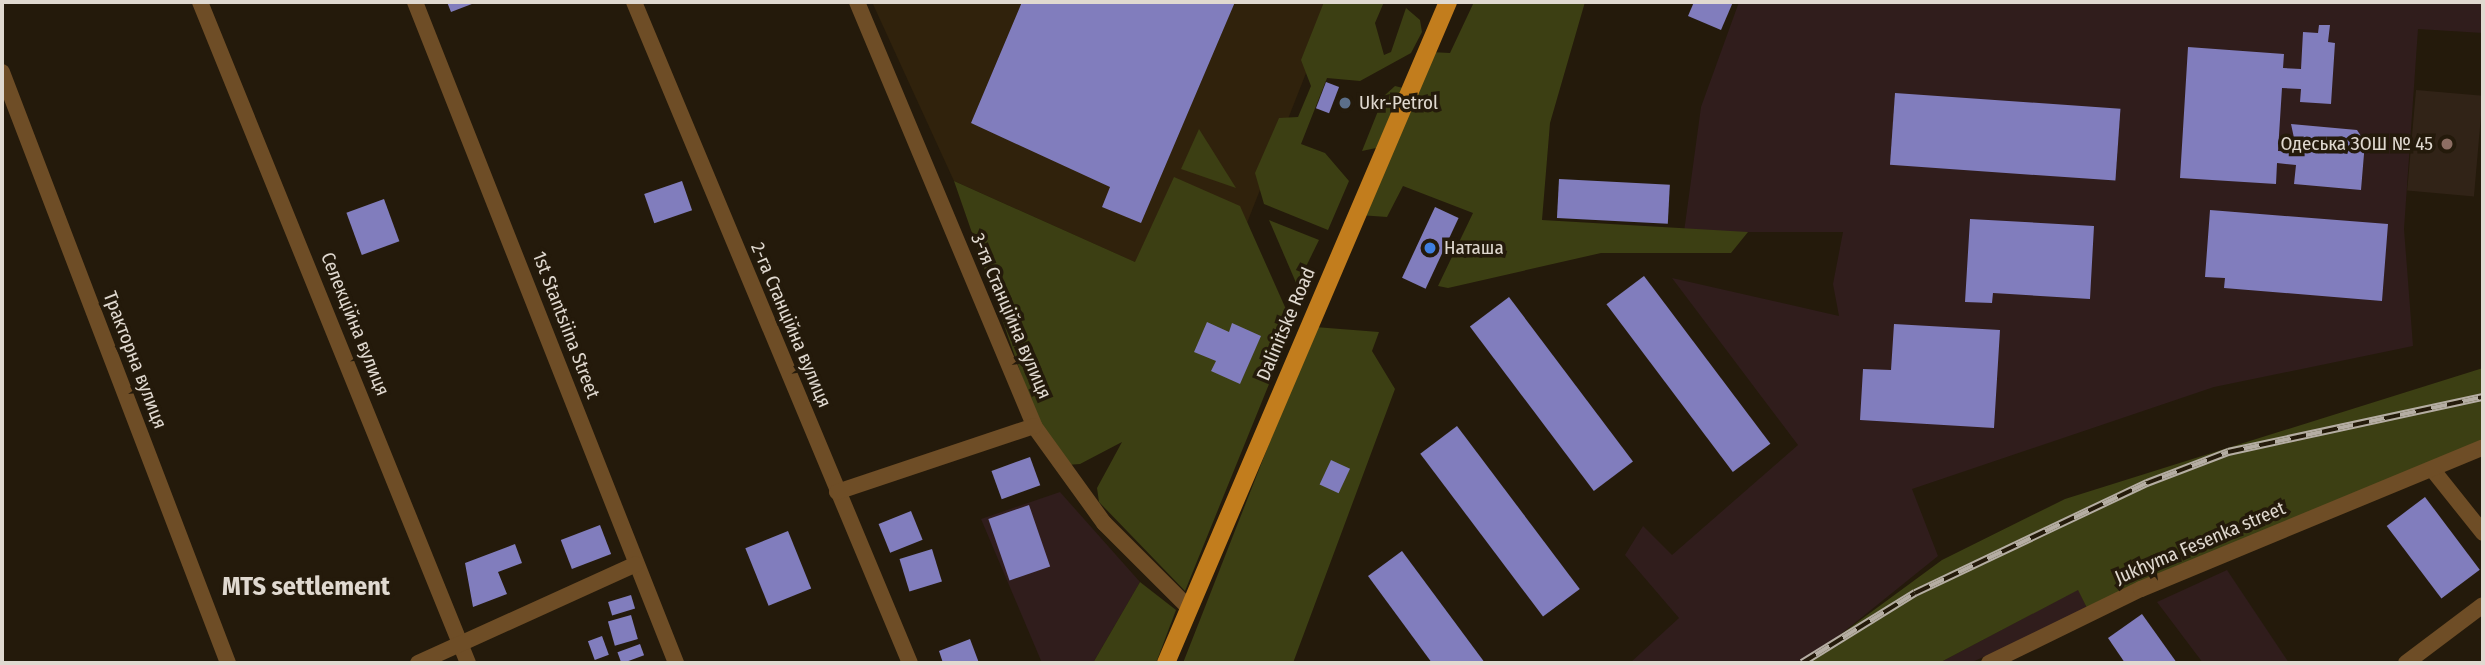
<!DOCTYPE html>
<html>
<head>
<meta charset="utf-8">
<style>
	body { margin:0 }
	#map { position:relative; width:2485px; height:665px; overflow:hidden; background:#241a0b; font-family:"Fira Sans Condensed",sans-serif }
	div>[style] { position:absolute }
	.built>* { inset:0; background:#30220c }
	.industrial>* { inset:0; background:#301d1c }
	.education>* { inset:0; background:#312317; transform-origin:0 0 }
	.green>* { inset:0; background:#3c3f13 }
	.building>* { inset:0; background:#817dbd; transform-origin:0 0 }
	.street>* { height:16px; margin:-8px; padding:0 8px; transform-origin:8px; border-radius:8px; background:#6e4d26 }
	.primary>* { height:18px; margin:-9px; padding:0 9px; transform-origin:9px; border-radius:9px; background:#c27d1d }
	.rail>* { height:8px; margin-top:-4px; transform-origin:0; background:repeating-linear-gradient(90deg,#241a0b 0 16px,#b5ada3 0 32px); box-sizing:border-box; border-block:2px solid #b5ada3 }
	.dots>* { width:19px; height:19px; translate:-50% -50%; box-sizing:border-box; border:4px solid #241a0b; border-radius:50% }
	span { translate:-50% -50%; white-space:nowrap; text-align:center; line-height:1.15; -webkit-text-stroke:7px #241a0b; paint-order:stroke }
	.poi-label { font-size:19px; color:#e0d9d0 }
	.left { translate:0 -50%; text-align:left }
	.right { translate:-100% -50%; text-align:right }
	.street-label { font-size:19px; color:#e0d9d0 }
	.district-label { font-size:26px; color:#e0d9d0; font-weight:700 }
	.frame { position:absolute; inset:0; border:4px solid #e0d9d0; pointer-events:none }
</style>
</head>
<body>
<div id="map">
	<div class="built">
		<div style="clip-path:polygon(872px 2px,1334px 2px,1217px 299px,954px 181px)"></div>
	</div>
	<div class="industrial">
		<div style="clip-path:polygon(1739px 2px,2483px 2px,2483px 33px,2418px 29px,2404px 229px,2413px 346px,2214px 387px,1912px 489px,1938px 556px,1805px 663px,1630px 663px,1679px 618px,1625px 555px,1643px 526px,1672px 555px,1798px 445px,1672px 278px,1839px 316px,1833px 284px,1843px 232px,1684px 232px,1701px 107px)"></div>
		<div style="clip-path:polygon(1060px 492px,1140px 582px,1093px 663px,1042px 663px,981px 519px)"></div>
		<div style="clip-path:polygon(2227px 570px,2289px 663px,2203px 663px,2157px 602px)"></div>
		<div style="clip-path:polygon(2078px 589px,2088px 610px,1970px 663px,1939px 663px)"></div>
	</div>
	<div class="education">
		<div style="left:2416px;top:90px;width:67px;height:101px;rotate:5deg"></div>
	</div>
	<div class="green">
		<div style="clip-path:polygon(1324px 2px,1384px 2px,1375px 23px,1384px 55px,1391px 52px,1406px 8px,1420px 20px,1422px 32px,1411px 53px,1360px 81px,1327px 78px,1301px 144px,1325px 153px,1349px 181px,1328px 230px,1264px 204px,1255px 173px,1279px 118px,1298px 117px,1311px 86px,1301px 60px)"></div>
		<div style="clip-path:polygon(1474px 2px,1585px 2px,1550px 123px,1542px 220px,1748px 232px,1731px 253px,1601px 253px,1448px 288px,1438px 286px,1473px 213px,1403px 186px,1387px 217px,1359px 215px,1430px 52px,1450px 53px)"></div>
		<div style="clip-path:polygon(1395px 86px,1403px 88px,1376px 148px,1362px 151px,1384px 96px)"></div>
		<div style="clip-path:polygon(1199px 129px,1236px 188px,1181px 169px)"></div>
		<div style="clip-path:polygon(1174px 177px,1240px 206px,1293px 325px,1185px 591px,1099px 502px,1097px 488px,1122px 442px,1080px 464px,1053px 466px,954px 181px,1135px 262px)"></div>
		<div style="clip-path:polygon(1269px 220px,1319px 240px,1297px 285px)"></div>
		<div style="clip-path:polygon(1315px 327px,1379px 332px,1372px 351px,1395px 389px,1293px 663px,1183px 663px)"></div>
		<div style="clip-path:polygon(2483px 368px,2483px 446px,2088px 610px,2078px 590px,1939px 663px,1802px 663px,1942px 560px,2065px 499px)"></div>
		<div style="clip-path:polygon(1140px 582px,1176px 610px,1156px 663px,1093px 663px)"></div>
	</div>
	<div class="building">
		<div style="clip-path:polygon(447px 2px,477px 2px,451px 12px)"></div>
		<div style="clip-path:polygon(1022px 2px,1235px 2px,1141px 223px,1102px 207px,1110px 187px,971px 123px)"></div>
		<div style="clip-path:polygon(1694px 2px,1733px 2px,1721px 30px,1688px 16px)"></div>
		<div style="clip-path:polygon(2319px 25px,2330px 25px,2328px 42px,2335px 43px,2331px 104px,2300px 102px,2301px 89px,2282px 88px,2278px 151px,2297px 152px,2291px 124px,2357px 130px,2365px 142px,2361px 190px,2294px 184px,2296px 165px,2277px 163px,2276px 184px,2180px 178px,2188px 47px,2284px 54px,2283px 68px,2301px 69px,2303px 32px,2318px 33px)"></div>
		<div style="left:1326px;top:82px;width:14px;height:28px;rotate:21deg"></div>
		<div style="left:1895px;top:93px;width:226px;height:72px;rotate:4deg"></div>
		<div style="left:1559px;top:179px;width:111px;height:39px;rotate:3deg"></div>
		<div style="left:682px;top:181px;width:31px;height:40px;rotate:71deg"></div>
		<div style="left:384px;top:199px;width:45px;height:40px;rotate:70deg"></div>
		<div style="left:1435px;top:207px;width:26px;height:78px;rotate:25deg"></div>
		<div style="clip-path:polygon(2210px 210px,2388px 224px,2382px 301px,2224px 288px,2225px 278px,2205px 277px)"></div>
		<div style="clip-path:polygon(1970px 219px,2094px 226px,2090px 299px,1993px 293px,1992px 303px,1965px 302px)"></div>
		<div style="left:1644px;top:276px;width:210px;height:47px;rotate:53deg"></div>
		<div style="left:1509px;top:297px;width:206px;height:49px;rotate:53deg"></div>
		<div style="clip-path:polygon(1207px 322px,1229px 332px,1232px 323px,1261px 336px,1240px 384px,1211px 371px,1216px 361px,1194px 352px)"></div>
		<div style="clip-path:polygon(1894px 324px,2000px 330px,1994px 428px,1860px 420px,1863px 369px,1891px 370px)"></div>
		<div style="left:1457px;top:426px;width:204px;height:46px;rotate:53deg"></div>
		<div style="left:1030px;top:457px;width:30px;height:41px;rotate:70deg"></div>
		<div style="left:1331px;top:460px;width:21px;height:27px;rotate:25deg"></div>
		<div style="left:2425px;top:497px;width:91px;height:48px;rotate:53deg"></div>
		<div style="left:1029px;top:505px;width:65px;height:43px;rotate:71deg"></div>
		<div style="left:911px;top:511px;width:31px;height:35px;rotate:68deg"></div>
		<div style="left:600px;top:525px;width:31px;height:42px;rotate:69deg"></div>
		<div style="left:788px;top:531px;width:62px;height:46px;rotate:68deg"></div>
		<div style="clip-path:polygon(515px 544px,522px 563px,498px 572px,507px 594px,473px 607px,465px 563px)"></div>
		<div style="left:932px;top:549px;width:34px;height:34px;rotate:73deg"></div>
		<div style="clip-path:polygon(1402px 551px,1485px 663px,1432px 663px,1368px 576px)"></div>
		<div style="left:631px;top:595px;width:14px;height:24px;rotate:73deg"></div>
		<div style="clip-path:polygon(2142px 614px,2177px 663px,2125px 663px,2108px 638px)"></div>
		<div style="left:631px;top:615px;width:25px;height:24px;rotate:74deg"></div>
		<div style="left:602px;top:636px;width:20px;height:15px;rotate:70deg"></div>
		<div style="clip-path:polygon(970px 639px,979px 663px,943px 663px,939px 651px)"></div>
		<div style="left:640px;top:644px;width:12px;height:24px;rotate:70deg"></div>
	</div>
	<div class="street">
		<div style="left:200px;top:2px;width:713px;rotate:67.93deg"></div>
		<div style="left:415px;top:2px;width:711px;rotate:68.45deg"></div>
		<div style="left:634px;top:2px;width:716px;rotate:67.34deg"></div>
		<div style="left:857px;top:2px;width:459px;rotate:67.3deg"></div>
		<div style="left:1034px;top:426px;width:120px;rotate:54.2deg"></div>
		<div style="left:1104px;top:523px;width:119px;rotate:45deg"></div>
		<div style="left:2px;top:72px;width:633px;rotate:69.07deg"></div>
		<div style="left:2432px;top:469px;width:82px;rotate:51.4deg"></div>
		<div style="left:837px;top:492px;width:208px;rotate:-18.5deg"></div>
		<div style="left:418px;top:663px;width:239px;rotate:-24.4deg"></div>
		<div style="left:1989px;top:663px;width:169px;rotate:-26deg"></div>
		<div style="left:2141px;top:589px;width:370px;rotate:-22.5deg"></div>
		<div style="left:2406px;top:663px;width:96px;rotate:-37deg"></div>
	</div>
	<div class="primary">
		<div style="left:1166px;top:663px;width:719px;rotate:-66.9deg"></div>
	</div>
	<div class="rail">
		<div style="left:1802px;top:663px;width:133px;rotate:-31.8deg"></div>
		<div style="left:1915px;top:593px;width:257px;rotate:-25.4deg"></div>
		<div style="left:2147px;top:483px;width:87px;rotate:-20.9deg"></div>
		<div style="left:2228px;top:452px;width:261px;rotate:-12.2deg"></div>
	</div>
	<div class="dots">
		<div style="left:1345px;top:103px;background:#5c6f8a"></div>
		<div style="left:2447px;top:144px;background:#8d6e63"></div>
		<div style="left:1430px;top:248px;background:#3f7fe0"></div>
	</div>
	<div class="poi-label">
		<span class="left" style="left:1359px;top:103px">Ukr-Petrol</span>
		<span class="right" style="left:2433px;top:144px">Одеська ЗОШ № 45</span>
		<span class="left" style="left:1444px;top:248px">Наташа</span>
	</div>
	<div class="street-label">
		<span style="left:1011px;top:316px;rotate:67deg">3-тя Станційна вулиця</span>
		<span style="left:355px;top:324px;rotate:68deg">Селекційна вулиця</span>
		<span style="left:1286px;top:324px;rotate:-67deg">Dalinitske Road</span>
		<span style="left:566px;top:325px;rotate:69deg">1st Stantsiina Street</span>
		<span style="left:791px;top:325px;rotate:67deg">2-га Станційна вулиця</span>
		<span style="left:135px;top:360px;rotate:69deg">Тракторна вулиця</span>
		<span style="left:2200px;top:543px;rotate:-23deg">Jukhyma Fesenka street</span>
	</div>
	<div class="district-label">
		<span style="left:306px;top:587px">MTS settlement</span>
	</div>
	<div class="frame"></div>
</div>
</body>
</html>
